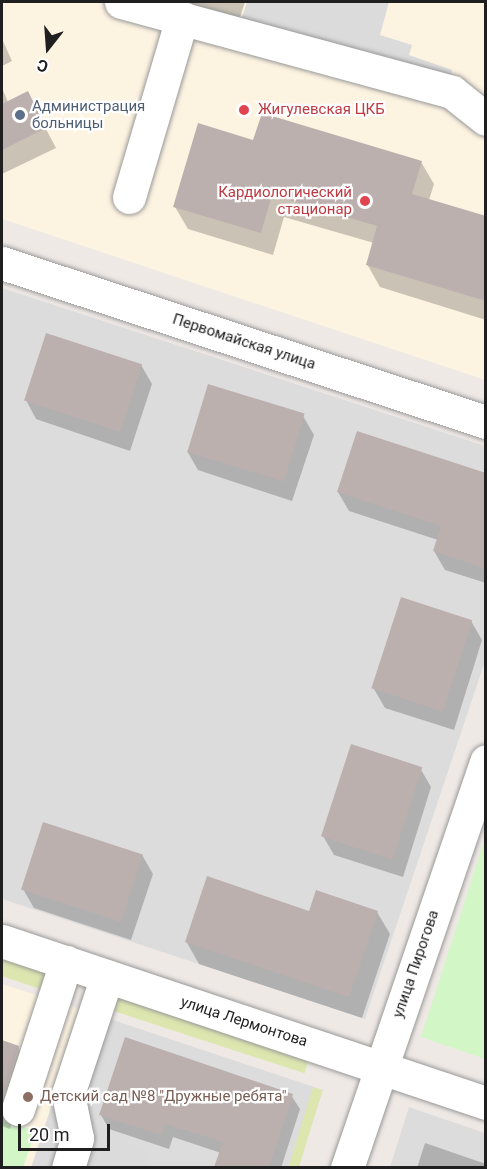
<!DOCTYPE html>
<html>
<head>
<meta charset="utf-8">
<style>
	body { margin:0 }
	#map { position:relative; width:487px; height:1169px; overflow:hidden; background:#efe9e6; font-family:Roboto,sans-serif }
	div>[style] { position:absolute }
	.residential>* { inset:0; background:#dddcdc }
	.education>* { inset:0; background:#fdf3e1 }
	.grass>* { inset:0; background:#dde6af; transform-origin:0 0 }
	.park>* { inset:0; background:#d3f6c6 }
	.parking>* { inset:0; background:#dbdbdb }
	.shadow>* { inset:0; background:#0003 }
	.building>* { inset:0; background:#bcb0af; transform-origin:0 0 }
	.roads { filter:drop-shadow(0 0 2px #999) drop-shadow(0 0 2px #999) }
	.minor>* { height:33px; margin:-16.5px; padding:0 16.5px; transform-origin:16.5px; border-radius:16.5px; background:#fff }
	.dots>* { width:16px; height:16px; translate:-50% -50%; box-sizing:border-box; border:3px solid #fff; border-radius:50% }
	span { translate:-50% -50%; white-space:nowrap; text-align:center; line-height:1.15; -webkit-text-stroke:4.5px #fff; paint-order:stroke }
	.service-label { font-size:15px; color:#4e5e75 }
	.left { translate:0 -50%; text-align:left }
	.health-label { font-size:15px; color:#be3a42 }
	.right { translate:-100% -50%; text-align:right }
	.street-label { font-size:15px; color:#1f1f1f }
	.education-label { font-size:15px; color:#785e54 }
	.frame { position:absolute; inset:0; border:3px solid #1f1f1f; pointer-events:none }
	.north { position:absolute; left:18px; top:18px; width:60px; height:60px; -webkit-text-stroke:4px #fff; paint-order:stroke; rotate:197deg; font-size:16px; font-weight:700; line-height:24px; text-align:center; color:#1f1f1f }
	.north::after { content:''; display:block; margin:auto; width:21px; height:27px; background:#1f1f1f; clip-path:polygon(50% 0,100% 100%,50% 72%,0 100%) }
	.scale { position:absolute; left:18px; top:1124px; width:92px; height:27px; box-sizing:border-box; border:3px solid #1f1f1f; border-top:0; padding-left:8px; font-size:18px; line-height:21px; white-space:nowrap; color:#1f1f1f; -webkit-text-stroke:4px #fff; paint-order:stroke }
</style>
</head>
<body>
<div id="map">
	<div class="residential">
		<div style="clip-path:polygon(2px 288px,485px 446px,485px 661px,365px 1019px,2px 899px)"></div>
		<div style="clip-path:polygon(83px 1010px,323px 1090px,298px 1167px,31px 1168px)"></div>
		<div style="clip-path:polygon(409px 1107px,485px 1133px,485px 1167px,390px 1167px)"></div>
	</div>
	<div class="education">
		<div style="clip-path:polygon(2px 2px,485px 2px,485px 380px,2px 219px)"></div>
		<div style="clip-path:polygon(2px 984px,83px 1010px,31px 1167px,2px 1168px)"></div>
	</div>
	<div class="grass">
		<div style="clip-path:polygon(2px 954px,56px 973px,49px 992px,2px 976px)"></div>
		<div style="left:116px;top:993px;width:204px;height:18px;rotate:18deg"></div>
		<div style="left:313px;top:1087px;width:10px;height:85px;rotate:17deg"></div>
	</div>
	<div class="park">
		<div style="clip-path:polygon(485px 838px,486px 1059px,485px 1059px,421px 1037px)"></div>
		<div style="clip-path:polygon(2px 1120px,36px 1131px,23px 1167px,2px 1168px)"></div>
	</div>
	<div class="parking">
		<div style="clip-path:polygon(247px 2px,389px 2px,380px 35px,412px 45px,409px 55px,452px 70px,449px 83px,239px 27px)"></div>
		<div style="clip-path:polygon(96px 1132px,150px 1151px,146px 1167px,83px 1168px)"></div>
	</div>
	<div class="shadow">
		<div style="clip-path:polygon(129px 2px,245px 2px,235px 32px)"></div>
		<div style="clip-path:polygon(2px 39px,12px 61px,2px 66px)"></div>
		<div style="clip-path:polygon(2px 88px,8px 102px,27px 93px,56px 148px,2px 174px)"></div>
		<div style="clip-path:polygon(254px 142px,421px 162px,434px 184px,429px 200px,486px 245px,486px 320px,380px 287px,367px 264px,374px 243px,284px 217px,273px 255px,188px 229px,175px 207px)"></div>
		<div style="clip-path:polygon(141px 365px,152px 384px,130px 451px,36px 419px,26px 400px)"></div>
		<div style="clip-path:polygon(303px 416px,314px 435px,292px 501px,198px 470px,187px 451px)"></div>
		<div style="clip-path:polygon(486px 474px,486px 583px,445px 570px,434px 551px,438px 540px,349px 511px,338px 492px)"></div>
		<div style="clip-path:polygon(471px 621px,482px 640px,454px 730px,385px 708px,374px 689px)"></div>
		<div style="clip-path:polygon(420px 768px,431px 787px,403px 877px,334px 855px,323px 836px)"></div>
		<div style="clip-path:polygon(142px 855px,153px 874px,131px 940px,34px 908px,23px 889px)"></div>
		<div style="clip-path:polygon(377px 912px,390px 934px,362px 1018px,199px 964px,186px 941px,310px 913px)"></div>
		<div style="clip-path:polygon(2px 1041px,18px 1047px,29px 1066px,10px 1129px,2px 1126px)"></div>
		<div style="clip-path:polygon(291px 1095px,300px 1109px,281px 1168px,216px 1168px,221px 1153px,173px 1137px,169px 1149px,109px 1129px,101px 1115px)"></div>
		<div style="clip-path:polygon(425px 1143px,486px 1164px,486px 1168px,417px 1168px)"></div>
	</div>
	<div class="building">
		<div style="clip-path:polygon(28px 91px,46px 128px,2px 150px,2px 104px)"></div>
		<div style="clip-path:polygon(262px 113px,422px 161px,412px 194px,486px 216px,486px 301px,366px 265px,377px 226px,272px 195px,261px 233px,173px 207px,198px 123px,253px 140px)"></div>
		<div style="left:46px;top:333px;width:101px;height:71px;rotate:18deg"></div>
		<div style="left:208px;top:384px;width:101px;height:71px;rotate:17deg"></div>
		<div style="clip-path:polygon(357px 431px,486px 473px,486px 569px,433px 551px,441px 526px,337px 492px)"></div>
		<div style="left:401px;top:597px;width:75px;height:96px;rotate:18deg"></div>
		<div style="left:351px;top:744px;width:75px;height:97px;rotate:18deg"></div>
		<div style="left:43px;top:822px;width:105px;height:71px;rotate:18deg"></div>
		<div style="clip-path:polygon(207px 876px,309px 911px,316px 890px,378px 911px,349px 997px,185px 942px)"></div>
		<div style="clip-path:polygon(125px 1037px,293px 1094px,269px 1167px,214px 1167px,223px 1142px,165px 1124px,161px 1135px,99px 1115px)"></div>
		<div style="clip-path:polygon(2px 1040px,19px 1046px,2px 1099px)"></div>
	</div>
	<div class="roads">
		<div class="minor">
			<div style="left:121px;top:2px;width:343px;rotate:15.2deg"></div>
			<div style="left:452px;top:92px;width:43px;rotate:38.5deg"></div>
			<div style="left:129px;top:197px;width:187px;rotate:-73.5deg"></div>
			<div style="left:2px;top:263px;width:509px;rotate:18.19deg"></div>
			<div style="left:2px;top:941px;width:510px;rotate:18.51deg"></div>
			<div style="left:18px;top:1109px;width:155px;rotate:-71.9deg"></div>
			<div style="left:68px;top:1168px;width:31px;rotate:-73deg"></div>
			<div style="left:77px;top:1138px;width:45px;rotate:-101.6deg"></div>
			<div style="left:68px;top:1094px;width:124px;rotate:-71.7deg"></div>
			<div style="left:347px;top:1168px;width:430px;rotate:-71.1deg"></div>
		</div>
	</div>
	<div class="dots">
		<div style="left:244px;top:110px;background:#e0444e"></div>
		<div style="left:20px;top:115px;background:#5c6f8a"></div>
		<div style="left:365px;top:201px;background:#e0444e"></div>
		<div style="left:28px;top:1097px;background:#8d6e63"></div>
	</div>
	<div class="service-label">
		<span class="left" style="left:32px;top:115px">Администрация<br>больницы</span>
	</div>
	<div class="health-label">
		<span class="left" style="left:258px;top:110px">Жигулевская ЦКБ</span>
		<span class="right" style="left:352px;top:201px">Кардиологический<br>стационар</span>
	</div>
	<div class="street-label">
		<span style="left:244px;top:342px;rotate:18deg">Первомайская улица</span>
		<span style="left:416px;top:964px;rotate:-71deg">улица Пирогова</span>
		<span style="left:244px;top:1022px;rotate:18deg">улица Лермонтова</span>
	</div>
	<div class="education-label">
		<span class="left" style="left:40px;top:1097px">Детский сад №8 "Дружные ребята"</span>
	</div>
	<div class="frame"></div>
	<div class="north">С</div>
	<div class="scale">20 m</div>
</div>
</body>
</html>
